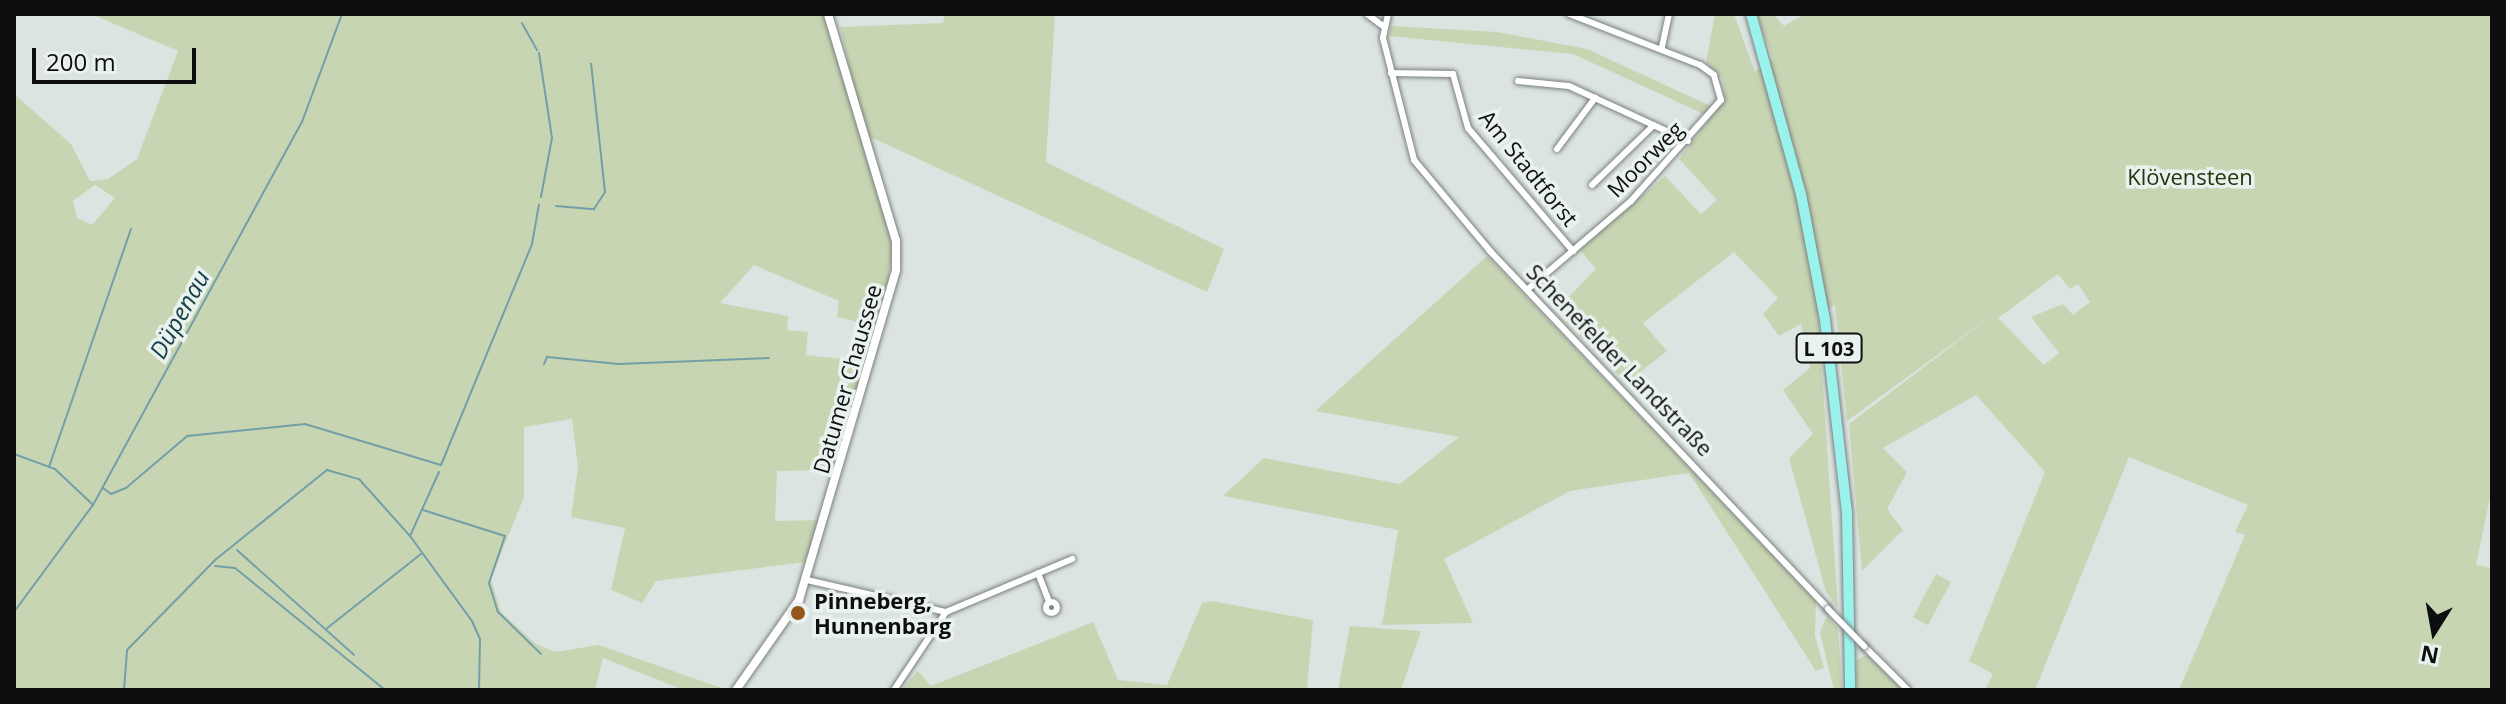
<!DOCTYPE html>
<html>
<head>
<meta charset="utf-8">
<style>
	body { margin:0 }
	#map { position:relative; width:2506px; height:704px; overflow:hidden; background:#dce4e1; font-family:"Open Sans",sans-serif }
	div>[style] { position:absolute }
	.green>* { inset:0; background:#c8d5b3; transform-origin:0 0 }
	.stream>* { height:2px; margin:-1px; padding:0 1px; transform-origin:1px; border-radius:1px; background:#739fa8 }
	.roads { filter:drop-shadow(0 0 2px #7a817e) drop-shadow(0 0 2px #7a817e) }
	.minor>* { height:6px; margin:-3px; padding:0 3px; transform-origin:3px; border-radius:3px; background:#fff }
	.minor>.ring { margin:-3px; padding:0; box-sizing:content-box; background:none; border:6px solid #fff; border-radius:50% }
	.tertiary>* { height:8px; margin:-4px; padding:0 4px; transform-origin:4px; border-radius:4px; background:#fff }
	.primary>* { height:10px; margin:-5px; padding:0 5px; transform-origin:5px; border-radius:5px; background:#9af2ec }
	.bridges { filter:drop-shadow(0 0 2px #7a817e) drop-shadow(0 0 2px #7a817e) }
	.minor-bridge>* { height:6px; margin:-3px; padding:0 3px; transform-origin:3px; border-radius:3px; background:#fff }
	.dots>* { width:22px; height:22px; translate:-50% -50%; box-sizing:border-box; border:4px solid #e9f2ee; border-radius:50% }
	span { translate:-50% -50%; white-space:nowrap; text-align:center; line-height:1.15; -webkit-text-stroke:7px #e9f2ee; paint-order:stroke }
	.shield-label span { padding:2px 6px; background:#e9f2ee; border:2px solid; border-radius:6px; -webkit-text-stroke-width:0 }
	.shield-label { font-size:20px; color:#0c0f0e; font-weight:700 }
	.street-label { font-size:22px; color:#0c0f0e }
	.park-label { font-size:22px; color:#27330a }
	.poi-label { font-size:22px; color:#0c0f0e; font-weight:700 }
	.left { translate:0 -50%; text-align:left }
	.water-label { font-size:24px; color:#174148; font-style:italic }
	.frame { position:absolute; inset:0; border:16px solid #0c0f0e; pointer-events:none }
	.north { position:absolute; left:2394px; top:592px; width:80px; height:80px; -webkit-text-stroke:6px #e9f2ee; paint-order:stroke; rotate:191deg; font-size:22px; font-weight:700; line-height:32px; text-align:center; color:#0c0f0e }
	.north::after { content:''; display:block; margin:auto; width:28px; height:36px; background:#0c0f0e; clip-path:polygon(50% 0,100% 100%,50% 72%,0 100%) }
	.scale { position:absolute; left:32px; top:48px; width:164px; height:36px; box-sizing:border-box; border:4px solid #0c0f0e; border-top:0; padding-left:10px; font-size:24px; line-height:28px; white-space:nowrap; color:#0c0f0e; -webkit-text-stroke:6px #e9f2ee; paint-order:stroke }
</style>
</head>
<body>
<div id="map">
	<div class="green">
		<div style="clip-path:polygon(evenodd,91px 14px,826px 14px,894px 242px,880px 327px,837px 317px,839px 301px,754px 265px,720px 303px,788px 316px,787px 330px,808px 332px,806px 355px,868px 362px,835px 470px,777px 471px,775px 521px,820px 520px,805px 562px,656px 581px,642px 603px,611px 590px,625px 528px,571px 517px,578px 467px,572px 419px,524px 427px,524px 497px,491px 579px,501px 612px,536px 644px,555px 652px,599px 645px,727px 690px,684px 690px,603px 658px,595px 690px,14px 690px,14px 94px,71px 144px,90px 181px,108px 179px,137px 159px,178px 51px,91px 14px,95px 185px,115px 198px,92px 225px,77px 218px,73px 201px,95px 185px)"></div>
		<div style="clip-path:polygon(945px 14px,1055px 14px,1046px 162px,1224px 249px,1207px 292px,866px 135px,840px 27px,943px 23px)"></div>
		<div style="clip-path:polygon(evenodd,1715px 14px,1734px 14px,1755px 72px,1773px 59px,1757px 14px,1773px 14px,1784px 26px,1805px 14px,2492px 14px,2492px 488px,2476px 565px,2492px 568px,2492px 690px,2179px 690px,2245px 535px,2235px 532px,2248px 505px,2129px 457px,2035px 690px,1985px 690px,1993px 674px,1969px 661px,2045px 472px,1976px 395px,1883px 448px,1907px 472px,1887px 509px,1903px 530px,1862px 571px,1849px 424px,1995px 313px,1847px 421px,1835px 305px,1818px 314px,1838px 608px,1826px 592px,1789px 458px,1813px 434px,1783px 390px,1810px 368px,1801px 324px,1779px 336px,1763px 314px,1778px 298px,1734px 252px,1643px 323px,1667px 351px,1626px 383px,1555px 311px,1596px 269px,1580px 250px,1665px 176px,1701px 214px,1717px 200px,1679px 159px,1725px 98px,1722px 78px,1706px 62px,1715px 14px,2058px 274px,2070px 289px,2078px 284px,2090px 302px,2073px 315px,2063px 304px,2031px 317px,2059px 353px,2044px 365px,1998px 318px,2058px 274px)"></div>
		<div style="clip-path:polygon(1391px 26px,1497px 32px,1587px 49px,1713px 107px,1706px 115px,1573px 54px,1389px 36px)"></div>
		<div style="clip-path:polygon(1487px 256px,1816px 601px,1815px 636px,1824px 668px,1816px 671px,1689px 473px,1570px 491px,1444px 559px,1473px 623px,1382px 625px,1398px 530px,1223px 496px,1264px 458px,1400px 484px,1459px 437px,1315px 411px)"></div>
		<div style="left:1936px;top:574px;width:17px;height:49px;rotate:28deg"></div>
		<div style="clip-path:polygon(1212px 601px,1313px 620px,1307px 690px,901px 690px,918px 671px,931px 686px,1093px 622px,1118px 680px,1167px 685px,1202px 603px)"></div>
		<div style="clip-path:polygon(1827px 615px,1838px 628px,1842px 690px,1834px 690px,1820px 633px)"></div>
		<div style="clip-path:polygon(1350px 626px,1421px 631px,1401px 690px,1338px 690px)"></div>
		<div style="clip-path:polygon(1867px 655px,1902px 690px,1856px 690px,1857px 660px)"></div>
	</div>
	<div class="stream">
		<div style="left:522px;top:23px;width:31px;rotate:61deg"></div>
		<div style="left:539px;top:53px;width:86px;rotate:81.3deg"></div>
		<div style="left:552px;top:138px;width:60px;rotate:100.6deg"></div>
		<div style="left:556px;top:206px;width:38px;rotate:5deg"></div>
		<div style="left:594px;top:209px;width:20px;rotate:-57deg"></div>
		<div style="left:605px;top:192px;width:129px;rotate:-96.2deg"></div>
		<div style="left:544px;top:364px;width:8px;rotate:-67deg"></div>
		<div style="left:547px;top:357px;width:72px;rotate:5.6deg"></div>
		<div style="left:619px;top:364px;width:150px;rotate:-2.3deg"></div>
		<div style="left:14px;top:454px;width:44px;rotate:20.1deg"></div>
		<div style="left:55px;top:469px;width:51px;rotate:43.4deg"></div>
		<div style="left:49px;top:467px;width:252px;rotate:-71deg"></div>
		<div style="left:439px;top:472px;width:70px;rotate:114.4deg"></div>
		<div style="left:410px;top:536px;width:105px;rotate:53.9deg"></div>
		<div style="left:472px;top:621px;width:20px;rotate:66deg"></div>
		<div style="left:480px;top:639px;width:51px;rotate:91.1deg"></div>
		<div style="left:103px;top:488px;width:10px;rotate:37deg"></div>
		<div style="left:111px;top:494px;width:16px;rotate:-22deg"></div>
		<div style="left:126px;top:488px;width:80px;rotate:-40.4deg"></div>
		<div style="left:187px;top:436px;width:119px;rotate:-5.8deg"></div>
		<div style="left:305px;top:424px;width:142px;rotate:16.8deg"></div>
		<div style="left:441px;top:465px;width:239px;rotate:-67.6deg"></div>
		<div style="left:532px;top:244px;width:40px;rotate:-80deg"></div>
		<div style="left:423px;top:510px;width:86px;rotate:17.6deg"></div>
		<div style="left:505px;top:536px;width:50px;rotate:108.8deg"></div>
		<div style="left:489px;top:583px;width:30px;rotate:73deg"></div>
		<div style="left:498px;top:612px;width:60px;rotate:44.3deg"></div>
		<div style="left:237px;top:550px;width:157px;rotate:41.9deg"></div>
		<div style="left:215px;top:566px;width:20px;rotate:6deg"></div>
		<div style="left:235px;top:568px;width:193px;rotate:39.1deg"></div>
		<div style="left:14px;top:612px;width:133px;rotate:-53.6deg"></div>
		<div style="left:93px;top:505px;width:436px;rotate:-61.4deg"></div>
		<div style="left:302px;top:122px;width:115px;rotate:-69.7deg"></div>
		<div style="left:326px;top:629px;width:121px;rotate:-38.3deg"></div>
		<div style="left:124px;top:690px;width:40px;rotate:-85.7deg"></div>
		<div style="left:127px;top:650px;width:126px;rotate:-45.6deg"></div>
		<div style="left:215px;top:560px;width:144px;rotate:-38.8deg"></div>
		<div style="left:327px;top:470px;width:33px;rotate:16deg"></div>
		<div style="left:359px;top:479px;width:76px;rotate:48.2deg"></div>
	</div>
	<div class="roads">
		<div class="minor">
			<div style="left:1367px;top:14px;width:21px;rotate:37deg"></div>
			<div style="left:1388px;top:14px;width:25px;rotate:102deg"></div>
			<div style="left:1383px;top:38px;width:126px;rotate:75.7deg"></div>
			<div style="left:1414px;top:160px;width:119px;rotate:50.1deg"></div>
			<div style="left:1490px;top:251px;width:492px;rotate:46.6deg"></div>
			<div style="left:1662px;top:47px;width:34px;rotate:-78deg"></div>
			<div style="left:1391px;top:73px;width:62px;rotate:0.9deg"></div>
			<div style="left:1453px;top:74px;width:56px;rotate:74.5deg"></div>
			<div style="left:1468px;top:128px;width:162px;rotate:49.5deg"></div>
			<div style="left:1518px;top:81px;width:51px;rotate:5.6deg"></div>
			<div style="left:1569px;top:86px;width:131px;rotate:24.8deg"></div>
			<div style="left:1557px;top:149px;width:64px;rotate:-53.3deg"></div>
			<div style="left:1592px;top:185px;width:86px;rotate:-44.1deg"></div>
			<div style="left:1528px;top:289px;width:135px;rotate:-40.5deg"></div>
			<div style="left:1631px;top:201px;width:135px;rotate:-48.3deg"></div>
			<div style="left:1721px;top:100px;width:26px;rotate:-106deg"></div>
			<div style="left:1714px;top:75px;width:17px;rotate:-144deg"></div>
			<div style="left:1700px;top:65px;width:141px;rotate:-158.7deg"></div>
			<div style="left:1038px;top:573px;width:31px;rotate:69deg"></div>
			<div style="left:807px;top:580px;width:143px;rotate:13deg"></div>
			<div style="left:946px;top:612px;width:137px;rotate:-22.8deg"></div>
			<div class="ring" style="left:1045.5px;top:601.5px;width:5px;height:5px"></div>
			<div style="left:1864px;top:646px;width:62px;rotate:45deg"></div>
			<div style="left:894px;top:690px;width:94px;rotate:-56.3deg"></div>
		</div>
		<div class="tertiary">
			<div style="left:736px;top:690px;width:110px;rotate:-55deg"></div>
			<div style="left:799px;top:600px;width:344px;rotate:-73.6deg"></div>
			<div style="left:896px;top:270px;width:29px;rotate:-90deg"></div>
			<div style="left:896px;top:241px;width:237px;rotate:-106.7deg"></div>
		</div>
		<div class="primary">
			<div style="left:1751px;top:14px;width:187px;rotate:74.5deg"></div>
			<div style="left:1801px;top:194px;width:128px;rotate:79.2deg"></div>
			<div style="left:1825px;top:320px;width:193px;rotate:83.5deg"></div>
			<div style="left:1847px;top:512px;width:178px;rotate:89deg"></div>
		</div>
	</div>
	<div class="bridges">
		<div class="minor-bridge">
			<div style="left:1828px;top:609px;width:52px;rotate:45.8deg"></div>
		</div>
	</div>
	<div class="dots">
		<div style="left:798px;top:613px;background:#94561a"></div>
	</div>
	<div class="shield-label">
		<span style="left:1829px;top:348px">L 103</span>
	</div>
	<div class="street-label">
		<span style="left:1645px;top:159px;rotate:-45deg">Moorweg</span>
		<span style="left:1529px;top:168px;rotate:51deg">Am Stadtforst</span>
		<span style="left:1620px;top:360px;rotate:46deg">Schenefelder Landstraße</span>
		<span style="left:847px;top:379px;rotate:-74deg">Datumer Chaussee</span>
	</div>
	<div class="park-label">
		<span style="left:2190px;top:177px">Klövensteen</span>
	</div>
	<div class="poi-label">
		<span class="left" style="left:814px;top:613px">Pinneberg,<br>Hunnenbarg</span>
	</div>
	<div class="water-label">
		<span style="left:179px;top:314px;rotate:-61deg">Düpenau</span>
	</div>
	<div class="frame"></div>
	<div class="north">N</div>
	<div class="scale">200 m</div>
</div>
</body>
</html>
